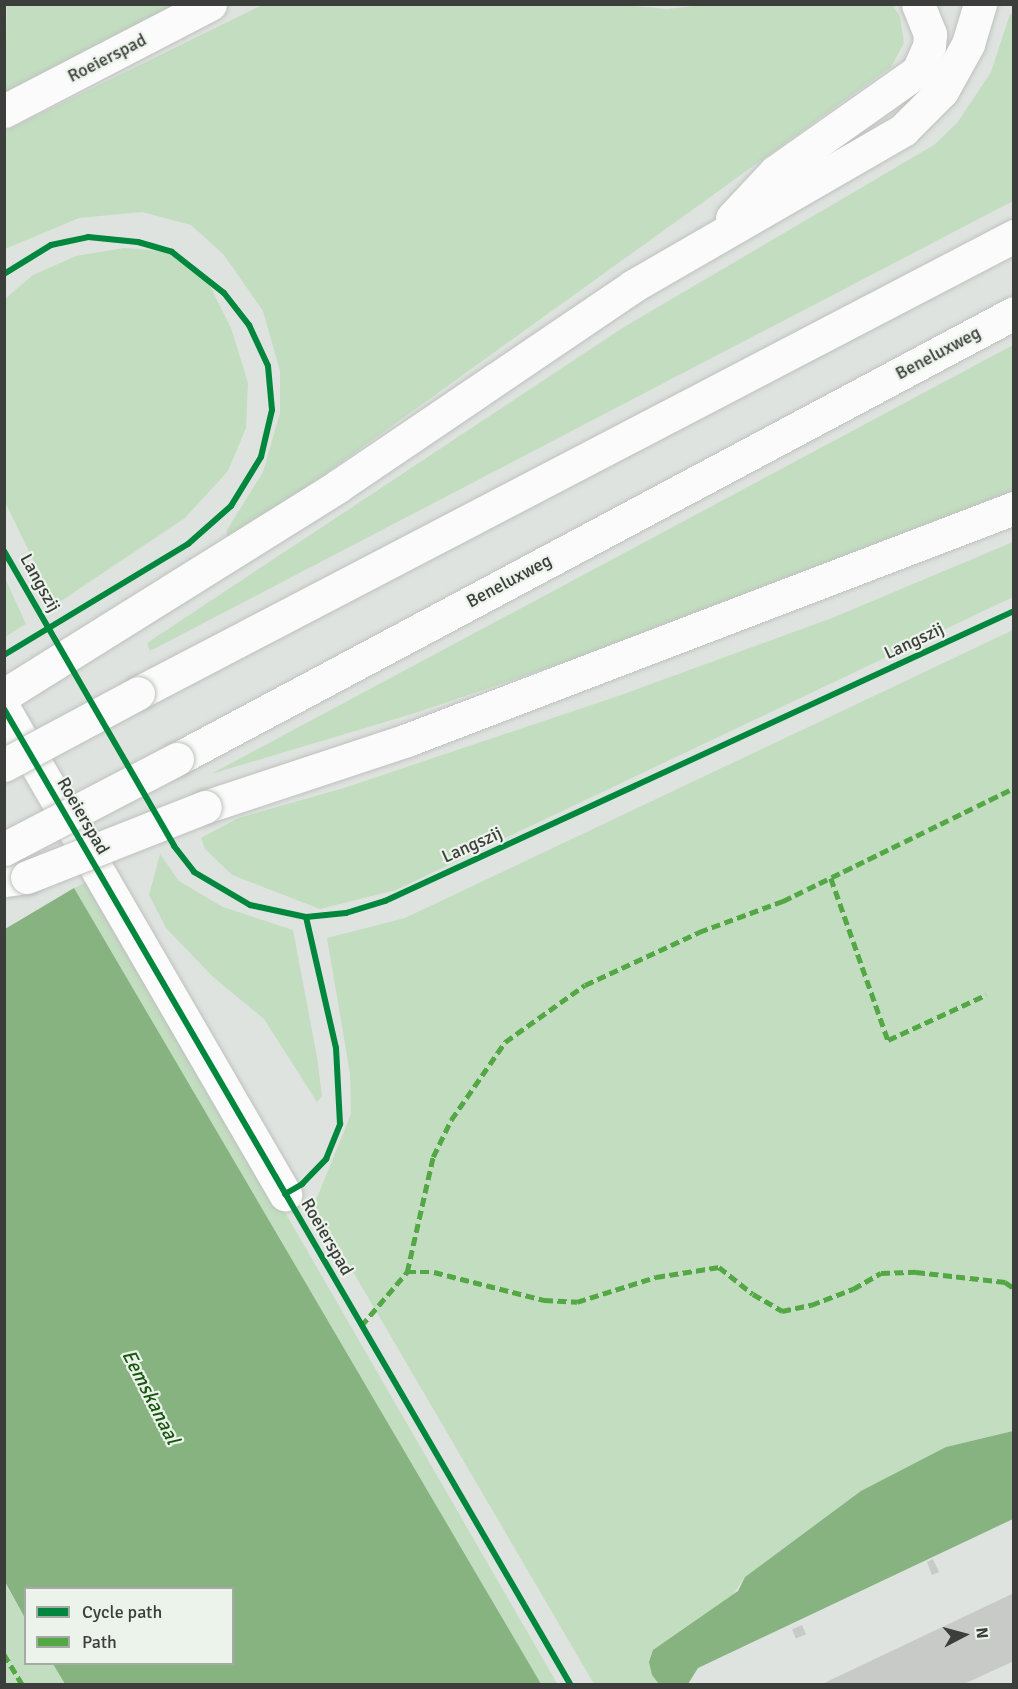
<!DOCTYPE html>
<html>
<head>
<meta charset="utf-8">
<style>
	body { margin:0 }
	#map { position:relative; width:1018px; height:1689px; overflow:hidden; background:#dfe3df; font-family:Signika,sans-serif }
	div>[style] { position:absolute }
	.green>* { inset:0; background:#c3ddc0; transform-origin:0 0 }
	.water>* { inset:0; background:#86b380 }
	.building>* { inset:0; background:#c7cac7; transform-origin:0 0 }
	.roads { filter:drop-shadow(0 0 2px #bec1be) drop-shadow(0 0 2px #bec1be) }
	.minor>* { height:33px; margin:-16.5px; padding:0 16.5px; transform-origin:16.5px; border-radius:16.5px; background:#fafbfa }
	.highway>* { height:33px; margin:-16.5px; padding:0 16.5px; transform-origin:16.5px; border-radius:16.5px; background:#fafbfa }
	.bridges { filter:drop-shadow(0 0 2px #bec1be) drop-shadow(0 0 2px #bec1be) }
	.highway-bridge>* { height:33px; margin:-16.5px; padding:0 16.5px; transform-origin:16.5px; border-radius:16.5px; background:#fafbfa }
	.quiet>* { height:4.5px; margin-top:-2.25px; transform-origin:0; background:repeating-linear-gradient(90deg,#54a745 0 9px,transparent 0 13.5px) }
	.cycleway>* { height:6px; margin:-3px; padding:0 3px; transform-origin:3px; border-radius:3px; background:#00873e }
	span { translate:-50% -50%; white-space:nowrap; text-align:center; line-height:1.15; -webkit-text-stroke:4.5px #ebf3ea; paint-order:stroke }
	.street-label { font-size:18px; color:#3b3e3a }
	.water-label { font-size:20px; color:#17570f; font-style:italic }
	.frame { position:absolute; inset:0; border:6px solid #3b3e3a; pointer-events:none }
	.legend { position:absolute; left:24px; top:1587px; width:210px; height:78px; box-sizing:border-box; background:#ebf3ea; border:2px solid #a5aba4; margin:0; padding:8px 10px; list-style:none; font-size:18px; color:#3b3e3a }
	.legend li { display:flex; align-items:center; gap:12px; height:30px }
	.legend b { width:30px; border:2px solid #a5aba4 }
	.north { position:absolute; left:934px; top:1605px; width:60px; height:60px; -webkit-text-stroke:4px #ebf3ea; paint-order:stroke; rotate:84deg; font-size:16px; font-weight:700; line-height:24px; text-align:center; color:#3b3e3a }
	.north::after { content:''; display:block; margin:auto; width:21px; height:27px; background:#3b3e3a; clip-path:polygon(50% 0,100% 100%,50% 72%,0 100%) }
</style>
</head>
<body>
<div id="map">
	<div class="green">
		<div style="clip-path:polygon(7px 4px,191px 5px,5px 96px)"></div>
		<div style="clip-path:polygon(613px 4px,667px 9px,711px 4px,892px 4px,900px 17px,904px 43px,891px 67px,275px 510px,227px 537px,227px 530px,263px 472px,280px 413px,280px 371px,263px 311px,224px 255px,191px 225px,142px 212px,79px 218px,5px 249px,5px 131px,262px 5px)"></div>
		<div style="clip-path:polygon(1010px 14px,1014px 14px,1013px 201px,150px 651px,147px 643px,624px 327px,934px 145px,957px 123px,991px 72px)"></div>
		<div style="clip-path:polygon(124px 248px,175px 252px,209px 284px,231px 328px,248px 383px,246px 428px,228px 471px,185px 518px,55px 605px,5px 502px,5px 299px,33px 275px,76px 256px)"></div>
		<div style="clip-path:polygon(1013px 345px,1013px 492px,833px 568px,725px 608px,412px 714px,211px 774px)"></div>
		<div style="clip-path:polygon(1013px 542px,1013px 597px,396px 890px,320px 909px,232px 875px,205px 849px,201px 838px,238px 818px,344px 788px,621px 695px,832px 618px)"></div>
		<div style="clip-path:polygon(5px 578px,26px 624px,5px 637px,4px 637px)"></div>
		<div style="clip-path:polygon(1013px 630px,1013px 1431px,946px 1447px,745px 1577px,673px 1684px,594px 1684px,314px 1205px,351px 1114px,350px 1074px,327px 938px,405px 918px)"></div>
		<div style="clip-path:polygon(160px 854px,179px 881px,223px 907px,293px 930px,317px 1057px,322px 1096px,317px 1102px,264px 1019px,212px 976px,166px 928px,149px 895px)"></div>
		<div style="left:92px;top:878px;width:934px;height:21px;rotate:60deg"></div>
		<div style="clip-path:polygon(4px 1582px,25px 1618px,26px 1664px,53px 1664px,65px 1684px,5px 1684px)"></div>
	</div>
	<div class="water">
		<div style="clip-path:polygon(74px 888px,457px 1541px,541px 1684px,65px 1684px,53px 1664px,232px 1664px,232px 1588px,26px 1588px,25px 1618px,5px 1582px,5px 929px)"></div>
		<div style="clip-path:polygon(1013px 1431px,1013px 1519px,698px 1668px,688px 1684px,659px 1684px,652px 1675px,649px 1662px,653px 1650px,738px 1591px,745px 1577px,861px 1491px,946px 1447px)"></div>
	</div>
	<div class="building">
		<div style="clip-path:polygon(933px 1559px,939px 1572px,932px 1575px,927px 1562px)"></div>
		<div style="clip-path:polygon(1014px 1593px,1014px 1661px,964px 1684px,822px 1684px)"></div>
		<div style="left:802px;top:1625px;width:10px;height:11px;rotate:66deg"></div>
	</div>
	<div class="roads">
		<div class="minor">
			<div style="left:4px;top:111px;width:232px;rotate:-27.4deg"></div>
			<div style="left:4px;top:709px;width:561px;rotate:59.91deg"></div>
		</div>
		<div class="highway">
			<div style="left:732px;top:218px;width:63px;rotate:-46.9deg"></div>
			<div style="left:775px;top:172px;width:175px;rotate:-35.2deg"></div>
			<div style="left:918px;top:71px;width:27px;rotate:-66deg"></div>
			<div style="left:929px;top:46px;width:12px;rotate:-85deg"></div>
			<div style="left:930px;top:34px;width:32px;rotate:-112deg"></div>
			<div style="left:138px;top:693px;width:988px;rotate:-27.55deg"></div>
			<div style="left:4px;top:695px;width:394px;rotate:-32deg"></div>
			<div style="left:338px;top:486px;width:356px;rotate:-34.1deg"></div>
			<div style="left:633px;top:286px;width:312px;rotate:-30deg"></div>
			<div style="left:903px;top:130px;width:55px;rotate:-45deg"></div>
			<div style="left:942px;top:91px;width:54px;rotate:-61deg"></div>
			<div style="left:968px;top:44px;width:42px;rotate:-73.3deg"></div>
			<div style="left:177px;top:759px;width:948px;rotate:-28.05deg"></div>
			<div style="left:205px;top:807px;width:213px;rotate:-18.3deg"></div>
			<div style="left:407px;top:740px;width:650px;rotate:-20.92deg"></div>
			<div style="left:4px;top:880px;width:23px;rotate:-7deg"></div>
		</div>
	</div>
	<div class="bridges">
		<div class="highway-bridge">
			<div style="left:4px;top:765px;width:152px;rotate:-28.2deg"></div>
			<div style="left:4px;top:849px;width:195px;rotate:-27.5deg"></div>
			<div style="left:27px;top:877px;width:191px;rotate:-21.5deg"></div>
		</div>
	</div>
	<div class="quiet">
		<div style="left:831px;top:878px;width:172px;rotate:70.6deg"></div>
		<div style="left:888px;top:1040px;width:108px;rotate:-24.7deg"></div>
		<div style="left:407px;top:1272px;width:27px"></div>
		<div style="left:434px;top:1272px;width:114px;rotate:14.3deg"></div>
		<div style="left:544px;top:1300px;width:33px;rotate:3deg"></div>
		<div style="left:577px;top:1302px;width:83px;rotate:-17.6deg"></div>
		<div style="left:656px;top:1277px;width:64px;rotate:-9deg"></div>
		<div style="left:719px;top:1267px;width:43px;rotate:38.5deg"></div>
		<div style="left:753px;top:1294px;width:34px;rotate:30deg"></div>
		<div style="left:782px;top:1311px;width:30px;rotate:-12deg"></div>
		<div style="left:811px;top:1305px;width:45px;rotate:-20.9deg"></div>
		<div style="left:853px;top:1289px;width:32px;rotate:-30deg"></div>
		<div style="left:881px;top:1273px;width:35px;rotate:-2deg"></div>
		<div style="left:916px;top:1272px;width:90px;rotate:6.4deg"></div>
		<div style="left:1005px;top:1282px;width:11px;rotate:34deg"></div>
		<div style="left:361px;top:1326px;width:71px;rotate:-49.6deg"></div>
		<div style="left:407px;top:1272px;width:118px;rotate:-77.3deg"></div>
		<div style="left:433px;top:1157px;width:41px;rotate:-64.1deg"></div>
		<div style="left:451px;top:1120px;width:95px;rotate:-55.3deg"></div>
		<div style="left:505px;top:1042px;width:98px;rotate:-35.5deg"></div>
		<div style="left:585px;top:985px;width:126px;rotate:-24.9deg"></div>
		<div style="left:699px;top:932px;width:90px;rotate:-20.3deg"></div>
		<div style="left:783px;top:901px;width:257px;rotate:-26.1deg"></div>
		<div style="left:4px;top:1654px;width:35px;rotate:59deg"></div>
	</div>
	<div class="cycleway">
		<div style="left:4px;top:274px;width:55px;rotate:-31.7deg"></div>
		<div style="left:51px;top:245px;width:38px;rotate:-12deg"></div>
		<div style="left:88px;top:237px;width:50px;rotate:5.7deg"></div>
		<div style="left:138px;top:242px;width:35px;rotate:16deg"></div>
		<div style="left:172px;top:252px;width:66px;rotate:38.3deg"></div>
		<div style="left:224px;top:293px;width:41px;rotate:52deg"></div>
		<div style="left:249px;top:325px;width:45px;rotate:65.1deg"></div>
		<div style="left:268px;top:366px;width:44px;rotate:84.8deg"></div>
		<div style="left:272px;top:410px;width:48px;rotate:103.2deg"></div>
		<div style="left:261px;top:457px;width:57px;rotate:121.5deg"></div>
		<div style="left:231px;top:506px;width:57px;rotate:138.5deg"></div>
		<div style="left:188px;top:544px;width:215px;rotate:148.9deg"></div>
		<div style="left:4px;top:551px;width:340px;rotate:60deg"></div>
		<div style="left:174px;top:846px;width:33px;rotate:52deg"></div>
		<div style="left:194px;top:872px;width:65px;rotate:30.5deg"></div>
		<div style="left:250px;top:905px;width:57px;rotate:12.1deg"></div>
		<div style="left:306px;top:917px;width:40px;rotate:-5.7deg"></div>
		<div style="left:346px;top:913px;width:41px;rotate:-17.1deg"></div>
		<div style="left:385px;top:901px;width:693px;rotate:-24.75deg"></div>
		<div style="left:4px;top:709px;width:1127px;rotate:59.86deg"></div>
		<div style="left:285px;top:1194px;width:20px;rotate:-30deg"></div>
		<div style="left:302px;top:1184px;width:35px;rotate:-46deg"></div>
		<div style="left:326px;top:1159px;width:38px;rotate:-68deg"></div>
		<div style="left:340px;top:1124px;width:76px;rotate:-93deg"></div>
		<div style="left:336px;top:1048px;width:134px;rotate:-102.9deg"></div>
	</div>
	<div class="street-label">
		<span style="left:107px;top:58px;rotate:-27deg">Roeierspad</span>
		<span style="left:938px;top:353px;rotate:-28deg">Beneluxweg</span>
		<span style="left:509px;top:581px;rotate:-28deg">Beneluxweg</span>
		<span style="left:40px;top:583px;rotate:61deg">Langszij</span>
		<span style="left:914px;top:641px;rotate:-25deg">Langszij</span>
		<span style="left:83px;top:816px;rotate:60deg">Roeierspad</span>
		<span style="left:472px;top:845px;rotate:-24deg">Langszij</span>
		<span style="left:327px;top:1237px;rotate:60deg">Roeierspad</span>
	</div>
	<div class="water-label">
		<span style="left:151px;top:1397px;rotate:63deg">Eemskanaal</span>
	</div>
	<div class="frame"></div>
	<ul class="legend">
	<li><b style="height:8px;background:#00873e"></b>Cycle path</li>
	<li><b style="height:8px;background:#54a745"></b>Path</li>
	</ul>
	<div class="north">N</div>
</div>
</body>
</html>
